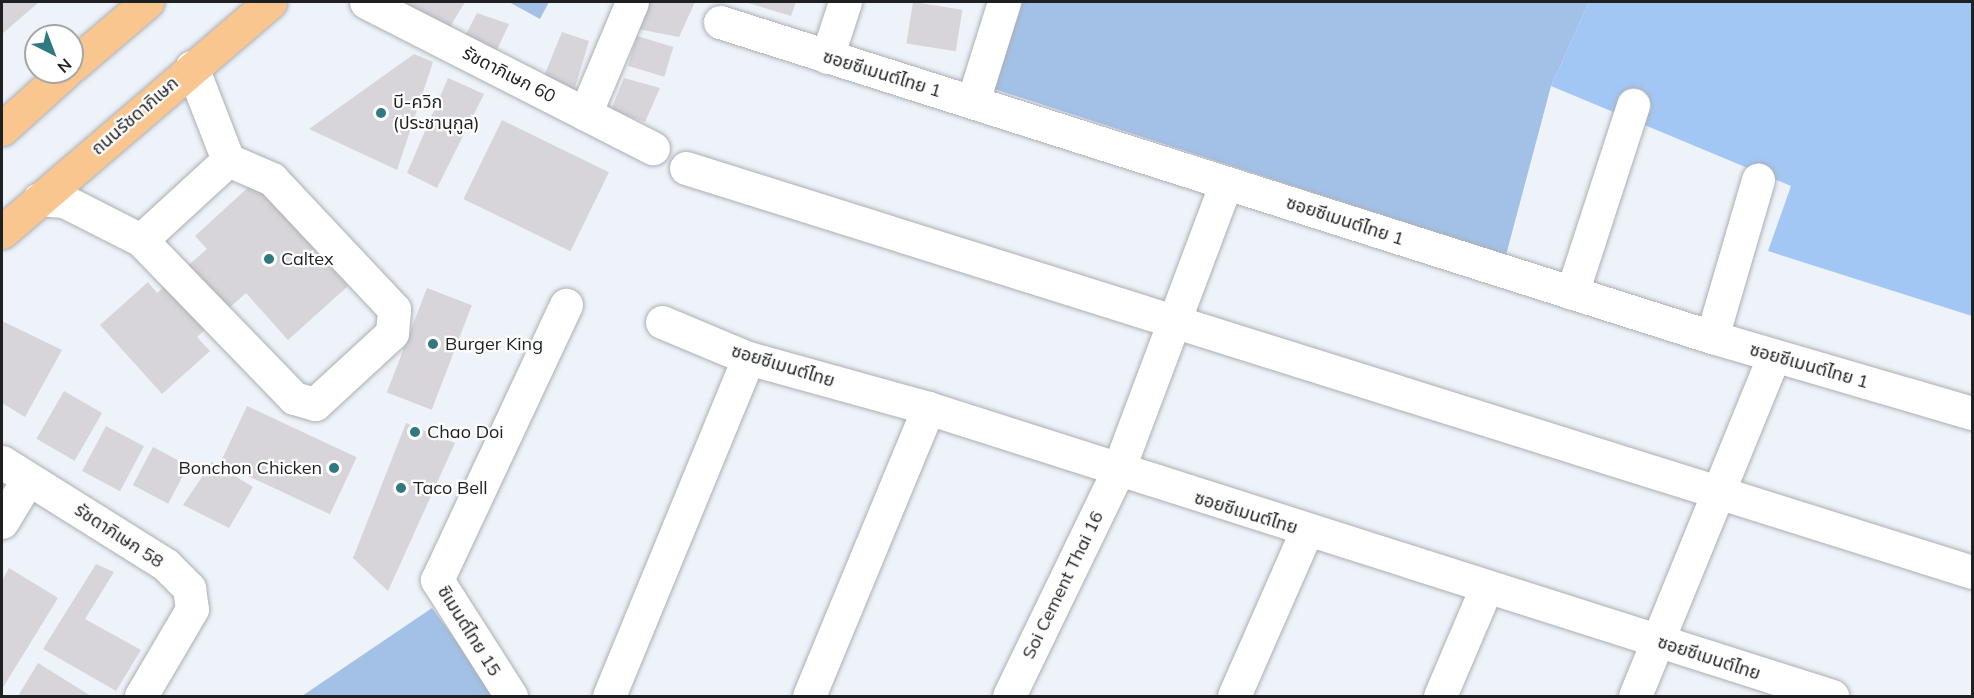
<!DOCTYPE html>
<html>
<head>
<meta charset="utf-8">
<style>
	body { margin:0 }
	#map { position:relative; width:1974px; height:698px; overflow:hidden; background:#eef3f9; font-family:Mulish,"Noto Sans Thai",sans-serif }
	div>[style] { position:absolute }
	.green>* { inset:0; background:#a3c1e7 }
	.forest>* { inset:0; background:#a2c7f5 }
	.building>* { inset:0; background:#d7d4da; transform-origin:0 0 }
	.roads { filter:drop-shadow(0 0 2px #abafb5) drop-shadow(0 0 2px #abafb5) }
	.minor>* { height:33px; margin:-16.5px; padding:0 16.5px; transform-origin:16.5px; border-radius:16.5px; background:#fff }
	.major>* { height:33px; margin:-16.5px; padding:0 16.5px; transform-origin:16.5px; border-radius:16.5px; background:#fac68f }
	.dots>* { width:16px; height:16px; translate:-50% -50%; box-sizing:border-box; border:3px solid #fff; border-radius:50% }
	span { translate:-50% -50%; white-space:nowrap; text-align:center; line-height:1.15; -webkit-text-stroke:4.5px #fff; paint-order:stroke }
	.street-label { font-size:18px; color:#1e2022 }
	.poi-label { font-size:18px; color:#1e2022 }
	.left { translate:0 -50%; text-align:left }
	.right { translate:-100% -50%; text-align:right }
	.frame { position:absolute; inset:0; border:3px solid #1e2022; pointer-events:none }
	.north { position:absolute; left:24px; top:24px; width:60px; height:60px; box-sizing:border-box; background:#fff; border:2px solid #a5a6a7; border-radius:50%; rotate:138deg; font-size:16px; font-weight:700; line-height:24px; text-align:center; color:#1e2022 }
	.north::after { content:''; display:block; margin:auto; width:21px; height:27px; background:#307980; clip-path:polygon(50% 0,100% 100%,50% 72%,0 100%) }
</style>
</head>
<body>
<div id="map">
	<div class="green">
		<div style="clip-path:polygon(509px 2px,549px 2px,540px 19px)"></div>
		<div style="clip-path:polygon(1022px 2px,1589px 2px,1551px 86px,1506px 255px,991px 88px)"></div>
		<div style="clip-path:polygon(432px 608px,497px 696px,302px 696px)"></div>
	</div>
	<div class="forest">
		<div style="clip-path:polygon(1589px 2px,1972px 2px,1972px 316px,1768px 251px,1791px 186px,1551px 86px)"></div>
	</div>
	<div class="building">
		<div style="clip-path:polygon(2px 2px,39px 2px,2px 34px)"></div>
		<div style="clip-path:polygon(400px 2px,465px 2px,448px 30px)"></div>
		<div style="clip-path:polygon(649px 2px,695px 2px,679px 37px,638px 29px)"></div>
		<div style="clip-path:polygon(745px 2px,796px 2px,791px 16px)"></div>
		<div style="left:913px;top:2px;width:50px;height:42px;rotate:9deg"></div>
		<div style="clip-path:polygon(477px 13px,509px 24px,495px 54px,464px 38px)"></div>
		<div style="clip-path:polygon(562px 32px,589px 41px,574px 91px,542px 81px)"></div>
		<div style="left:637px;top:36px;width:38px;height:31px;rotate:17deg"></div>
		<div style="clip-path:polygon(414px 54px,433px 62px,397px 170px,309px 129px)"></div>
		<div style="clip-path:polygon(448px 78px,484px 94px,437px 188px,407px 173px)"></div>
		<div style="clip-path:polygon(624px 78px,660px 88px,645px 122px,611px 110px)"></div>
		<div style="left:502px;top:120px;width:119px;height:88px;rotate:26deg"></div>
		<div style="clip-path:polygon(254px 182px,348px 286px,288px 340px,246px 293px,197px 337px,210px 351px,162px 394px,100px 325px,148px 282px,157px 293px,207px 249px,195px 236px)"></div>
		<div style="left:427px;top:288px;width:48px;height:112px;rotate:21deg"></div>
		<div style="clip-path:polygon(2px 321px,62px 350px,25px 417px,2px 403px)"></div>
		<div style="left:64px;top:391px;width:44px;height:55px;rotate:30deg"></div>
		<div style="left:247px;top:406px;width:121px;height:63px;rotate:25deg"></div>
		<div style="clip-path:polygon(406px 423px,455px 443px,388px 591px,353px 558px)"></div>
		<div style="left:106px;top:426px;width:43px;height:51px;rotate:28deg"></div>
		<div style="left:153px;top:447px;width:40px;height:43px;rotate:28deg"></div>
		<div style="clip-path:polygon(212px 462px,253px 487px,229px 528px,183px 505px)"></div>
		<div style="clip-path:polygon(96px 564px,114px 572px,85px 619px,141px 650px,116px 691px,43px 649px)"></div>
		<div style="clip-path:polygon(9px 568px,58px 598px,2px 689px,2px 581px)"></div>
		<div style="clip-path:polygon(38px 663px,91px 696px,18px 696px)"></div>
	</div>
	<div class="roads">
		<div class="minor">
			<div style="left:366px;top:2px;width:322px;rotate:27deg"></div>
			<div style="left:720px;top:22px;width:1041px;rotate:17.62deg"></div>
			<div style="left:1712px;top:337px;width:271px;rotate:16.3deg"></div>
			<div style="left:827px;top:57px;width:58px;rotate:-71.9deg"></div>
			<div style="left:973px;top:101px;width:104px;rotate:-72.6deg"></div>
			<div style="left:585px;top:114px;width:121px;rotate:-67.2deg"></div>
			<div style="left:686px;top:168px;width:1348px;rotate:17.44deg"></div>
			<div style="left:39px;top:199px;width:25px;rotate:5deg"></div>
			<div style="left:64px;top:201px;width:86px;rotate:26.9deg"></div>
			<div style="left:141px;top:240px;width:220px;rotate:45.9deg"></div>
			<div style="left:294px;top:398px;width:22px;rotate:16deg"></div>
			<div style="left:315px;top:404px;width:105px;rotate:-42.7deg"></div>
			<div style="left:392px;top:333px;width:24px;rotate:-85deg"></div>
			<div style="left:394px;top:309px;width:178px;rotate:-133.2deg"></div>
			<div style="left:272px;top:179px;width:48px;rotate:-156.6deg"></div>
			<div style="left:228px;top:160px;width:100px;rotate:-111.2deg"></div>
			<div style="left:141px;top:240px;width:118px;rotate:-42.6deg"></div>
			<div style="left:1572px;top:293px;width:198px;rotate:-72deg"></div>
			<div style="left:662px;top:322px;width:93px;rotate:22.7deg"></div>
			<div style="left:748px;top:358px;width:187px;rotate:15.5deg"></div>
			<div style="left:928px;top:408px;width:949px;rotate:17.67deg"></div>
			<div style="left:1712px;top:337px;width:164px;rotate:-73.7deg"></div>
			<div style="left:2px;top:462px;width:194px;rotate:32.1deg"></div>
			<div style="left:166px;top:565px;width:33px;rotate:45deg"></div>
			<div style="left:189px;top:588px;width:21px;rotate:82deg"></div>
			<div style="left:192px;top:609px;width:101px;rotate:120.4deg"></div>
			<div style="left:2px;top:522px;width:50px;rotate:-58.8deg"></div>
			<div style="left:511px;top:696px;width:138px;rotate:-122.5deg"></div>
			<div style="left:437px;top:580px;width:304px;rotate:-64.9deg"></div>
			<div style="left:609px;top:696px;width:365px;rotate:-67.6deg"></div>
			<div style="left:809px;top:696px;width:312px;rotate:-67.5deg"></div>
			<div style="left:1009px;top:696px;width:248px;rotate:-64.2deg"></div>
			<div style="left:1117px;top:473px;width:310px;rotate:-69.4deg"></div>
			<div style="left:1234px;top:696px;width:179px;rotate:-66.3deg"></div>
			<div style="left:1440px;top:696px;width:117px;rotate:-66.9deg"></div>
			<div style="left:1635px;top:696px;width:367px;rotate:-67.8deg"></div>
		</div>
		<div class="major">
			<div style="left:72px;top:66px;width:99px;rotate:-40.5deg"></div>
			<div style="left:2px;top:129px;width:85px;rotate:-42.1deg"></div>
			<div style="left:2px;top:232px;width:353px;rotate:-40.6deg"></div>
		</div>
	</div>
	<div class="dots">
		<div style="left:381px;top:113px;background:#307980"></div>
		<div style="left:269px;top:259px;background:#307980"></div>
		<div style="left:433px;top:344px;background:#307980"></div>
		<div style="left:415px;top:432px;background:#307980"></div>
		<div style="left:334px;top:468px;background:#307980"></div>
		<div style="left:401px;top:488px;background:#307980"></div>
	</div>
	<div class="street-label">
		<span style="left:882px;top:74px;rotate:17deg">ซอยซีเมนต์ไทย 1</span>
		<span style="left:509px;top:75px;rotate:27deg">รัชดาภิเษก 60</span>
		<span style="left:135px;top:116px;rotate:-41deg">ถนนรัชดาภิเษก</span>
		<span style="left:1345px;top:221px;rotate:18deg">ซอยซีเมนต์ไทย 1</span>
		<span style="left:783px;top:366px;rotate:17deg">ซอยซีเมนต์ไทย</span>
		<span style="left:1809px;top:366px;rotate:16deg">ซอยซีเมนต์ไทย 1</span>
		<span style="left:1246px;top:513px;rotate:17deg">ซอยซีเมนต์ไทย</span>
		<span style="left:119px;top:536px;rotate:33deg">รัชดาภิเษก 58</span>
		<span style="left:1063px;top:585px;rotate:-64deg">Soi Cement Thai 16</span>
		<span style="left:469px;top:631px;rotate:58deg">ซิเมนต์ไทย 15</span>
		<span style="left:1709px;top:658px;rotate:18deg">ซอยซีเมนต์ไทย</span>
	</div>
	<div class="poi-label">
		<span class="left" style="left:393px;top:113px">บี-ควิก<br>(ประชานุกูล)</span>
		<span class="left" style="left:281px;top:259px">Caltex</span>
		<span class="left" style="left:445px;top:344px">Burger King</span>
		<span class="left" style="left:427px;top:432px">Chao Doi</span>
		<span class="right" style="left:322px;top:468px">Bonchon Chicken</span>
		<span class="left" style="left:413px;top:488px">Taco Bell</span>
	</div>
	<div class="frame"></div>
	<div class="north">N</div>
</div>
</body>
</html>
